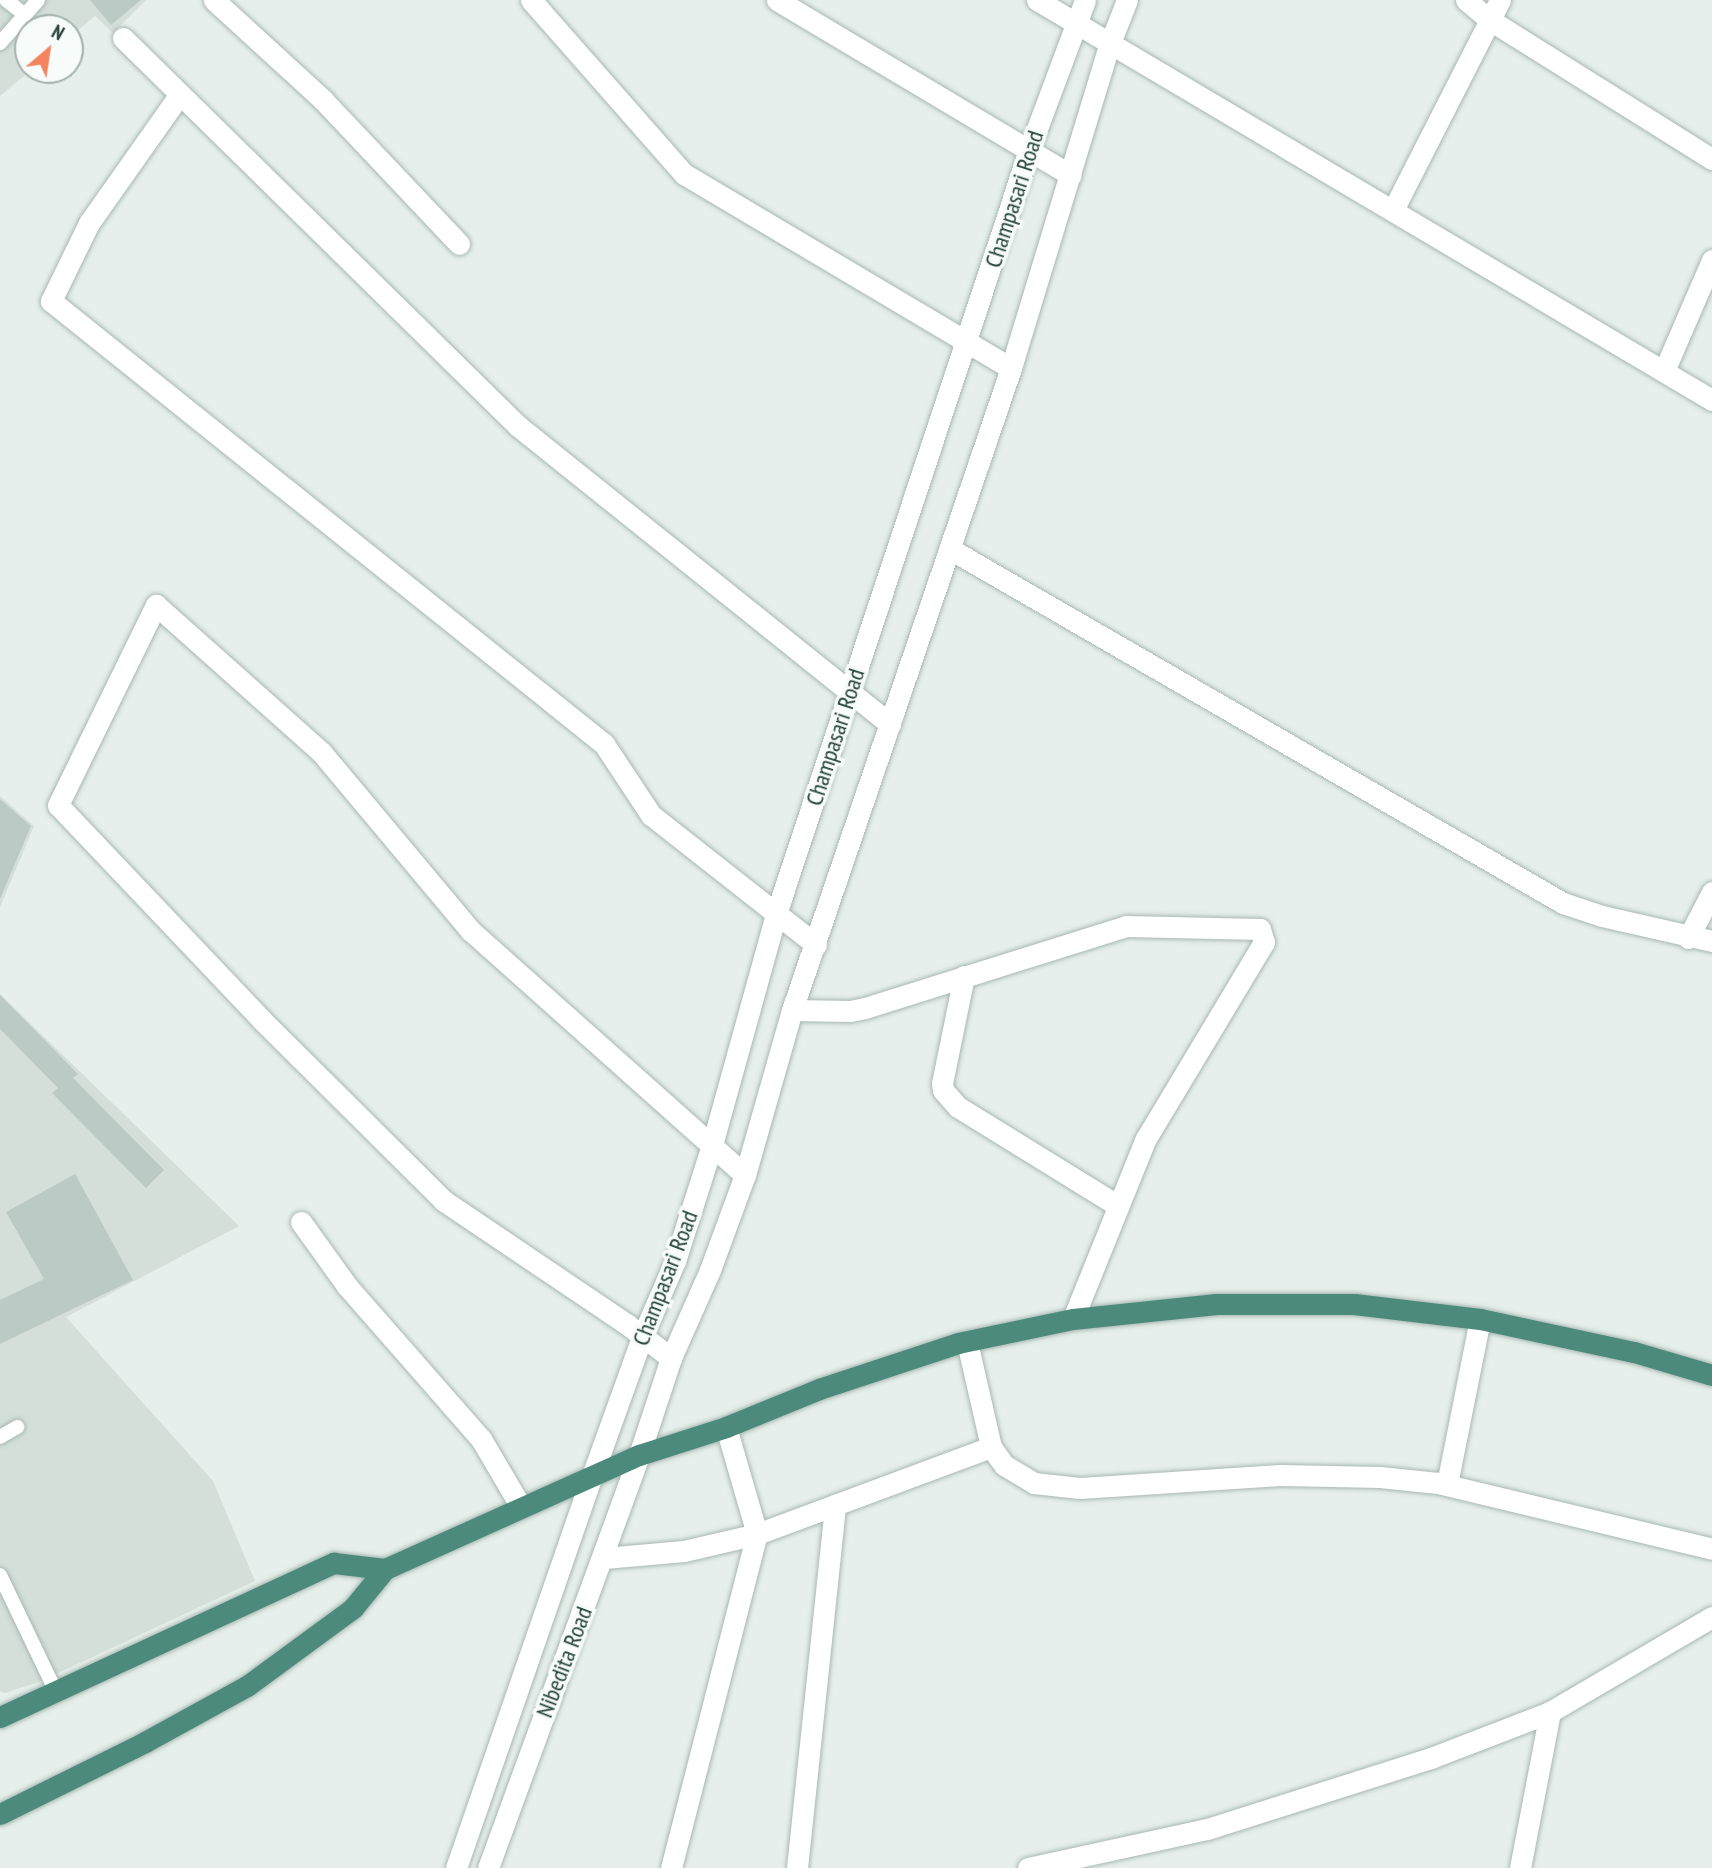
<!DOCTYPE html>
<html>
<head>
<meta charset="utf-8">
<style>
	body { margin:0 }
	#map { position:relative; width:1712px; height:1868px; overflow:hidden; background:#e6efeb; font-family:"PT Sans Narrow",sans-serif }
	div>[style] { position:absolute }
	.built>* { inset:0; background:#d4dfda }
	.building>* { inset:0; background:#bbcac4 }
	.roads { filter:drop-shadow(0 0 2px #a8b8b2) drop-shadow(0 0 2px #a8b8b2) }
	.service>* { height:14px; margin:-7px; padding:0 7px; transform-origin:7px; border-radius:7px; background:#fff }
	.minor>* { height:21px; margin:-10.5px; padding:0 10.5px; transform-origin:10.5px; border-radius:10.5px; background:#fff }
	.tertiary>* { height:21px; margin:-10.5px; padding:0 10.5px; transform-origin:10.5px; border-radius:10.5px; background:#fff }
	.secondary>* { height:21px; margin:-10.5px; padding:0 10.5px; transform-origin:10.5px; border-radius:10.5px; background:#fff }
	.trunk>* { height:21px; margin:-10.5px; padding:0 10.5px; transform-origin:10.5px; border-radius:10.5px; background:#4c8a7c }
	span { translate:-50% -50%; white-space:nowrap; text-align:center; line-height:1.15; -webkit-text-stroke:7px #f7fbf9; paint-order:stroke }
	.street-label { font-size:24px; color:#24423a }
	.north { position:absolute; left:14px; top:14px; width:70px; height:70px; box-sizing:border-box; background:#f7fbf9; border:2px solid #a3b1ad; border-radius:50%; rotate:29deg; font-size:19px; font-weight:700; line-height:28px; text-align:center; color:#24423a }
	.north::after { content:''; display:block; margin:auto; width:24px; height:32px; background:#f4845f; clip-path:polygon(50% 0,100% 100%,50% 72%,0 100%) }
</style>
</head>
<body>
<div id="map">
	<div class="built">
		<div style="clip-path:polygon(0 0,146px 0,113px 33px,95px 16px,70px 37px,70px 28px,28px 28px,28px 70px,31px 70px,0 96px)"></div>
		<div style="clip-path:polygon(0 796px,34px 826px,0 907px)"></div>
		<div style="clip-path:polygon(0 994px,239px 1226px,66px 1317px,213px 1481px,255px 1581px,39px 1682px,5px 1693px,0 1691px)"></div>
	</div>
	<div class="building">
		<div style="clip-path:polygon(90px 0,141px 0,111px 25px)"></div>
		<div style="clip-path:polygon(0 799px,31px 826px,0 899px)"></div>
		<div style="clip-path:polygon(0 995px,78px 1074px,73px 1078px,164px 1170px,146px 1188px,52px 1093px,58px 1088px,0 1029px)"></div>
		<div style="clip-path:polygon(75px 1174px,133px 1280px,0 1344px,0 1300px,44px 1279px,6px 1212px)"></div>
	</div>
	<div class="roads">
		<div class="service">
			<div style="left:6px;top:0;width:24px;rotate:38deg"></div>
			<div style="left:0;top:43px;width:57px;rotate:-48.5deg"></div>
			<div style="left:0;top:1437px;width:20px;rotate:-30deg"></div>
			<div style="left:0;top:1575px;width:130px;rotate:64.4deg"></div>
		</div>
		<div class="minor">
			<div style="left:214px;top:0;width:148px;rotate:42.5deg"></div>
			<div style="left:323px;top:100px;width:198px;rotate:46.6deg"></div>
			<div style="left:531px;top:0;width:232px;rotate:48.7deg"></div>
			<div style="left:684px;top:174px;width:380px;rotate:30.7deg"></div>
			<div style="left:777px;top:0;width:342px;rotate:30.8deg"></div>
			<div style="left:1037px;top:0;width:785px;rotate:30.65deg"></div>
			<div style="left:1466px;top:0;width:31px;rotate:40deg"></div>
			<div style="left:1490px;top:20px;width:262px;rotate:32.1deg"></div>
			<div style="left:123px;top:38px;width:554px;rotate:44.49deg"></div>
			<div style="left:518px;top:426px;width:477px;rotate:38.7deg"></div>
			<div style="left:180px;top:94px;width:158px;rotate:125.2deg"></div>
			<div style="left:89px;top:223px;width:87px;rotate:116deg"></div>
			<div style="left:51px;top:301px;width:709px;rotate:38.7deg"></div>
			<div style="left:604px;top:744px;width:85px;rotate:56.5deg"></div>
			<div style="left:651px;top:815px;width:210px;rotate:38.2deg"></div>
			<div style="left:1393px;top:210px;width:236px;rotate:-63deg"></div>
			<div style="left:1664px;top:371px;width:121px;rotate:-66.6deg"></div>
			<div style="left:950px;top:549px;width:708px;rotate:30.01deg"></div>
			<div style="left:1563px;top:903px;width:41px;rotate:18.4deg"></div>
			<div style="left:1602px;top:916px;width:113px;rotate:12.8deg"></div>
			<div style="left:1688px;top:938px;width:52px;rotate:-62.4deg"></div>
			<div style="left:964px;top:976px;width:109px;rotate:101.6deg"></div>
			<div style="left:942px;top:1083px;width:7px;rotate:82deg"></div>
			<div style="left:943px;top:1090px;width:23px;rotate:49deg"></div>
			<div style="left:958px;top:1107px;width:188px;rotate:31.7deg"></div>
			<div style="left:792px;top:1010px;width:58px;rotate:1deg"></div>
			<div style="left:850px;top:1011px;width:15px;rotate:-11deg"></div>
			<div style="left:865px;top:1008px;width:274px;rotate:-17.4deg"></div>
			<div style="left:1126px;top:926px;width:134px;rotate:1.3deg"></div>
			<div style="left:1260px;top:929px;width:14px;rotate:73deg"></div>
			<div style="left:1264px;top:942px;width:229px;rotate:121deg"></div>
			<div style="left:1146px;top:1138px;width:195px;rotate:112deg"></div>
			<div style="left:301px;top:1222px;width:79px;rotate:54.3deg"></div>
			<div style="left:347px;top:1286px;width:203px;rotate:48.8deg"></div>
			<div style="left:481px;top:1439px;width:79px;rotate:59.5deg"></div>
			<div style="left:967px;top:1342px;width:108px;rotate:77.1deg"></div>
			<div style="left:991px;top:1447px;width:22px;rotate:54deg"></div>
			<div style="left:1004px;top:1465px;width:35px;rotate:31deg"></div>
			<div style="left:1034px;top:1483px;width:46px;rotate:6.2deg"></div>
			<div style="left:1080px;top:1488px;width:200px;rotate:-3.7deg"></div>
			<div style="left:1280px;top:1475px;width:100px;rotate:1.1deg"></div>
			<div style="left:1380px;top:1477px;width:58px;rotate:5.9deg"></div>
			<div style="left:1438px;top:1483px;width:282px;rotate:13.5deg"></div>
			<div style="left:671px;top:1358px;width:54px;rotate:-142.5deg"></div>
			<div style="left:628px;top:1325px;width:223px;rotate:-146deg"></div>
			<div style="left:443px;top:1200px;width:255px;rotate:-135.2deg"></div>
			<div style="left:262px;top:1020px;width:296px;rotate:-133.5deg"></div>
			<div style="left:58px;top:805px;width:223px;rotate:-63.9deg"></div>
			<div style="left:156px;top:605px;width:222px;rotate:41.7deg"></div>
			<div style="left:322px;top:753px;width:232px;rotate:50.1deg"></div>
			<div style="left:471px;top:931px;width:367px;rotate:41.7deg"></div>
			<div style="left:1447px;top:1484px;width:168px;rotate:-78.7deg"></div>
			<div style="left:604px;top:1558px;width:80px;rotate:-5deg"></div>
			<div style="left:684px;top:1551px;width:75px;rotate:-13.1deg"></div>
			<div style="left:757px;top:1534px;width:250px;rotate:-20.4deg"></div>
			<div style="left:671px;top:1868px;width:345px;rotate:-75.6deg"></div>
			<div style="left:757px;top:1534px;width:111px;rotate:-106.2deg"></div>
			<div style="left:797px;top:1868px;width:365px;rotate:-84deg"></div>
			<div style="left:1028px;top:1868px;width:183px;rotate:-12.3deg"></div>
			<div style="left:1207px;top:1829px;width:235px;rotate:-17.6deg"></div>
			<div style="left:1431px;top:1758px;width:128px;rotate:-21.1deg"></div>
			<div style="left:1550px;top:1712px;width:188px;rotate:-30.4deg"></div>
			<div style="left:1520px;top:1868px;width:159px;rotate:-79.1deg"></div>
		</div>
		<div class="tertiary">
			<div style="left:456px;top:1868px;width:415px;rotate:-70.9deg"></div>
			<div style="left:488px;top:1868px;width:440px;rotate:-69.9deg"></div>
		</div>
		<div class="secondary">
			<div style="left:639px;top:1455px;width:102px;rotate:-71.7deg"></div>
			<div style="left:671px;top:1358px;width:96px;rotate:-66.1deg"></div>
			<div style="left:710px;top:1270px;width:101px;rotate:-69.8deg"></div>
			<div style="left:745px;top:1175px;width:172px;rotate:-74.1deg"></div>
			<div style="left:792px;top:1010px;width:678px;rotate:-71.16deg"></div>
			<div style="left:1011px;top:368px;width:340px;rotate:-73.1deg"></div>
			<div style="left:1110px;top:43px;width:46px;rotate:-68.4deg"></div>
			<div style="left:592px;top:1476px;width:148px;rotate:-70.2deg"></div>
			<div style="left:642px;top:1337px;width:83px;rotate:-66.5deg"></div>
			<div style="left:675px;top:1261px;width:122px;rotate:-72.3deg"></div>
			<div style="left:712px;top:1145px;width:240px;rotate:-74.5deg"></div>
			<div style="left:776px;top:914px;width:805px;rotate:-71.68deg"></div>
			<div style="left:1029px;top:150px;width:160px;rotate:-69.5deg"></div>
		</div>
		<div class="trunk">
			<div style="left:0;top:1717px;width:368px;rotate:-24.8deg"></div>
			<div style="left:334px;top:1563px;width:51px;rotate:6.7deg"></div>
			<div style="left:0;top:1814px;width:162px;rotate:-26.4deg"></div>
			<div style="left:145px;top:1742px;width:116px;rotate:-28.8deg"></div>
			<div style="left:247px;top:1686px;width:132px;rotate:-36.3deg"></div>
			<div style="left:353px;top:1608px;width:50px;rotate:-50.6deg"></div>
			<div style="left:385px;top:1569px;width:278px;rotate:-24.2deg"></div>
			<div style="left:639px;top:1455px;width:91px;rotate:-17.8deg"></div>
			<div style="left:726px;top:1427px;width:100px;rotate:-22.2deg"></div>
			<div style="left:819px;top:1389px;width:146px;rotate:-18.3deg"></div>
			<div style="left:958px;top:1343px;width:117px;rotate:-11.8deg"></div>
			<div style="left:1073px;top:1319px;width:144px;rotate:-6deg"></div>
			<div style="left:1216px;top:1304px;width:138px"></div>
			<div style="left:1354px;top:1304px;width:127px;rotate:6.8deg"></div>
			<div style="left:1480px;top:1319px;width:157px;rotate:12.1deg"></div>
			<div style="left:1634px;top:1352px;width:81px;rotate:16.4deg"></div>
		</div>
	</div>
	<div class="street-label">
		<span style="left:1014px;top:199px;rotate:-72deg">Champasari Road</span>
		<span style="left:835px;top:737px;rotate:-72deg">Champasari Road</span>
		<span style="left:665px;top:1278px;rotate:-69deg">Champasari Road</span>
		<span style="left:564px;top:1662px;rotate:-69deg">Nibedita Road</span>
	</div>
	<div class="north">N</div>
</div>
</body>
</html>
